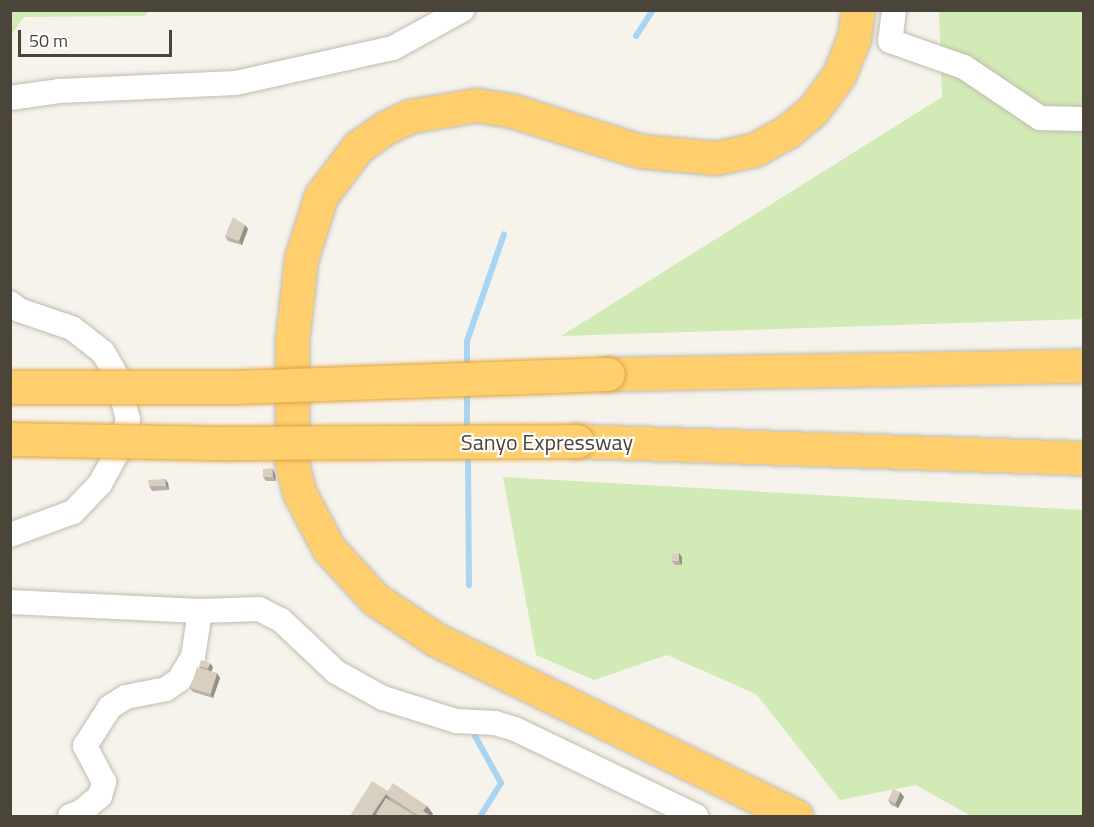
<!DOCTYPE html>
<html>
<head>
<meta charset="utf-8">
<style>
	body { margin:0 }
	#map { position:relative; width:1094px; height:827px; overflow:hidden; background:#f6f3ec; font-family:"Titillium Web",sans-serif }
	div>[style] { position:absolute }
	.green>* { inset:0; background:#d2eab5 }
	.stream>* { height:6px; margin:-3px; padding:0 3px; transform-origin:3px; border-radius:3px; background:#a9d4f2 }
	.roads { filter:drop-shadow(0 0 2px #c2bbae) drop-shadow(0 0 2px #c2bbae) }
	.street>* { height:24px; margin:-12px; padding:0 12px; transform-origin:12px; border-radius:12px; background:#fff }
	.highway>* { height:33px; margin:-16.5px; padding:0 16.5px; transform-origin:16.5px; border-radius:16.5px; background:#ffcf6e }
	.bridges { filter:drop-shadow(0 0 2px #e0a43c) drop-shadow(0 0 2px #e0a43c) }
	.highway-bridge>* { height:33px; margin:-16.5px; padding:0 16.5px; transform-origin:16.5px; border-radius:16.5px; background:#ffcf6e }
	.wall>* { inset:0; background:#bab2a6 }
	.shaded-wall>* { inset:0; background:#979187 }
	.building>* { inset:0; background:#d8cfc1; transform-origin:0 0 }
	span { translate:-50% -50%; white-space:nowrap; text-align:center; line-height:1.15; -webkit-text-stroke:4.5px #fff; paint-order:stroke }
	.street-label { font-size:22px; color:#4b4439 }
	.frame { position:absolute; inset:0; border:12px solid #4b4439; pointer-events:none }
	.scale { position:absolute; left:18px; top:30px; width:154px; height:27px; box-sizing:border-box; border:3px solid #4b4439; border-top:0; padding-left:8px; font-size:18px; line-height:21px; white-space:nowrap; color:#4b4439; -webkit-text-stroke:4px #fff; paint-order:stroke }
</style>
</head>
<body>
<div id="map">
	<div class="green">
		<div style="clip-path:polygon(11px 10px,149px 10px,149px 11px,145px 16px,24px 17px,11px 35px)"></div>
		<div style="clip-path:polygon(939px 11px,1083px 11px,1083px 319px,561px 336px,942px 97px)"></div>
		<div style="clip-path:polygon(503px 477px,1083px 510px,1083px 816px,971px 816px,916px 785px,840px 800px,756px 694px,667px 655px,594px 680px,536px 655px)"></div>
	</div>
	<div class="stream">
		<div style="left:636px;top:36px;width:31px;rotate:-57deg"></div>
		<div style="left:467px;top:371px;width:30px;rotate:-90deg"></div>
		<div style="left:467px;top:341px;width:113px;rotate:-70.9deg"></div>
		<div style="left:467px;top:390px;width:41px;rotate:90deg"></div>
		<div style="left:468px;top:450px;width:135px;rotate:89.6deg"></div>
		<div style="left:475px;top:736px;width:54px;rotate:61deg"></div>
		<div style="left:501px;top:783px;width:39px;rotate:122deg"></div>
	</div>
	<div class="roads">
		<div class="street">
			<div style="left:894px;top:10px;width:31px;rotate:97deg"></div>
			<div style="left:890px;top:41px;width:78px;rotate:19.4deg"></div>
			<div style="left:964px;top:67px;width:92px;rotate:33.9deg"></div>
			<div style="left:1040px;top:118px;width:44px;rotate:1.3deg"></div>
			<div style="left:10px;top:98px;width:49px;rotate:-8.1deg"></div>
			<div style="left:59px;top:91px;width:177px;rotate:-2.6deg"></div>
			<div style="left:236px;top:83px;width:161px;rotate:-12.6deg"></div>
			<div style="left:393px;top:48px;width:79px;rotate:-28.8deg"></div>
			<div style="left:10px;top:303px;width:11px;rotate:38deg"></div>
			<div style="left:19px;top:310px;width:56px;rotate:18.8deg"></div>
			<div style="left:72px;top:328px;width:39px;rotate:38deg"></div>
			<div style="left:103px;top:352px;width:28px;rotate:60deg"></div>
			<div style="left:117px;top:376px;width:45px;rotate:76deg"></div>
			<div style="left:128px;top:420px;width:35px;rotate:108deg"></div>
			<div style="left:117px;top:453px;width:35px;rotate:119deg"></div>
			<div style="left:100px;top:484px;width:39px;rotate:134deg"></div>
			<div style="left:73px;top:512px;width:67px;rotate:159.9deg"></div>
			<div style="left:10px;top:602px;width:190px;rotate:2.7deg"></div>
			<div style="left:200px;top:611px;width:59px;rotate:-1.9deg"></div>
			<div style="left:259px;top:609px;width:25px;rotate:27deg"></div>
			<div style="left:281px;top:620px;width:76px;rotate:43.4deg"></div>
			<div style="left:336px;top:672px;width:54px;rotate:29deg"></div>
			<div style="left:383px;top:698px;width:77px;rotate:17.5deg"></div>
			<div style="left:456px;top:721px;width:39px;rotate:3deg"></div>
			<div style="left:495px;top:723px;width:21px;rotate:17deg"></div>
			<div style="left:515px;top:729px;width:201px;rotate:25.7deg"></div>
			<div style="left:70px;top:816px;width:12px;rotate:-20deg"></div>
			<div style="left:81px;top:812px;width:25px;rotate:-40deg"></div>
			<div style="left:100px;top:796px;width:15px;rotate:-74deg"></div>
			<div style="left:104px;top:782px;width:41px;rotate:-117.8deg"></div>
			<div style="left:85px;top:746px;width:46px;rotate:-57.3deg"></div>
			<div style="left:110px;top:707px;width:19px;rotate:-32deg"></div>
			<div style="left:126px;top:697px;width:41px;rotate:-11.3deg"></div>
			<div style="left:166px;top:689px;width:16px;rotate:-35deg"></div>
			<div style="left:179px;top:680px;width:27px;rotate:-59deg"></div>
			<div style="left:193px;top:657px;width:47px;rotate:-81.3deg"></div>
		</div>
		<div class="highway">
			<div style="left:608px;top:374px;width:476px;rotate:-1deg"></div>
			<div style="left:577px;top:441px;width:507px;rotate:1.92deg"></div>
			<div style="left:796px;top:816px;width:402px;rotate:-153.9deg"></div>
			<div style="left:435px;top:639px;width:72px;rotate:-146.3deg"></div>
			<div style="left:375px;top:599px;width:68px;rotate:-132.6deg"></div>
			<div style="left:329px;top:549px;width:64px;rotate:-117.8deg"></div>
			<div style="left:299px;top:492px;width:30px;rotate:-104deg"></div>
			<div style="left:292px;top:463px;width:122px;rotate:-90deg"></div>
			<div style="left:292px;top:341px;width:82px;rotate:-83.7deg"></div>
			<div style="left:301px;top:259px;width:66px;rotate:-72.4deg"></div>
			<div style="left:321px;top:196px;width:61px;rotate:-52.9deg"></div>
			<div style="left:358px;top:147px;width:33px;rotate:-35deg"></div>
			<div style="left:385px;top:128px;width:29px;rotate:-25deg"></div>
			<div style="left:411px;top:116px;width:66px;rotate:-9.6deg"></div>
			<div style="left:476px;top:105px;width:37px;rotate:9deg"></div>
			<div style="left:513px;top:111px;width:133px;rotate:17.5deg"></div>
			<div style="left:640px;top:151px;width:76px;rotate:5.3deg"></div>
			<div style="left:716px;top:158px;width:39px;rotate:-12deg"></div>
			<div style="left:754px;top:150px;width:38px;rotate:-29deg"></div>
			<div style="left:787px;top:132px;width:35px;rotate:-40deg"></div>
			<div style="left:814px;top:109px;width:42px;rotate:-53.7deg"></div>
			<div style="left:839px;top:75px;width:40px;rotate:-68deg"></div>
			<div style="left:854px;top:38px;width:28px;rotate:-82deg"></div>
		</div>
	</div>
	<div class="bridges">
		<div class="highway-bridge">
			<div style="left:10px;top:387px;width:225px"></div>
			<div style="left:235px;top:387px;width:373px;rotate:-2deg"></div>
			<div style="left:10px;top:439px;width:218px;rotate:1.1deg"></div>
			<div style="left:228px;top:443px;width:349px;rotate:-0.3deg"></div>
		</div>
	</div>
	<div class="wall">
		<div style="clip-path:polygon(245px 225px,248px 229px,242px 245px,228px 241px,225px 236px)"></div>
		<div style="clip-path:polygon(275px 473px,276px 481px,266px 481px,263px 477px)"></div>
		<div style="clip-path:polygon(165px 479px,168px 483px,169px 490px,152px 491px,149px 486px)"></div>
		<div style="clip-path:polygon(682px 557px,682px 565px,675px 565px,672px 561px)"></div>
		<div style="clip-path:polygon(199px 666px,213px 667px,211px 672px,217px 673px,220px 678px,213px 698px,193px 692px,190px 688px,200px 668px)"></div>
		<div style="clip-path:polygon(388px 791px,427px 806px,433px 814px,431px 816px,350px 816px)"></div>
		<div style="clip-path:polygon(900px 792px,904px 797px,898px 808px,891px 805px,888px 800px)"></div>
	</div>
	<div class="shaded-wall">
		<div style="clip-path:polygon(245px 225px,248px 229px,242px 245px,239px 241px)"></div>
		<div style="clip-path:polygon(272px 468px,275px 473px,276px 481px,273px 477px)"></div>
		<div style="clip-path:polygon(165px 479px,168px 483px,169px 490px,166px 486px)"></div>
		<div style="clip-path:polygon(679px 553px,682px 557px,682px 565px,679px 561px)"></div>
		<div style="clip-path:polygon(210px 663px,213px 667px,211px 673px,208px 669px)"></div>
		<div style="clip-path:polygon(217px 673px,220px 678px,213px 698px,210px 694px)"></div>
		<div style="clip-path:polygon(900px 792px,904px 797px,898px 808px,895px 804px)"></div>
		<div style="clip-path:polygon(386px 794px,392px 802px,376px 814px,378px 816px,371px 816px)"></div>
		<div style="clip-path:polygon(427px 806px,433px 814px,431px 816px,423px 811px)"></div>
	</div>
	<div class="building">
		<div style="clip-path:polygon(233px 217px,245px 225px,239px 241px,225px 236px)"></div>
		<div style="clip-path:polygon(272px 468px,273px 477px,263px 477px,263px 469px)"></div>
		<div style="clip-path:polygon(165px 479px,166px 486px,149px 486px,148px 480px)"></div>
		<div style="left:672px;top:553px;width:7px;height:8px"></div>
		<div style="left:201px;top:660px;width:9px;height:6px;rotate:18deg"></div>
		<div style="left:197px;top:667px;width:21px;height:22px;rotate:17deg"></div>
		<div style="clip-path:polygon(372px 781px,388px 791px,371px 816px,350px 816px)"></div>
		<div style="clip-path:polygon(393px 783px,427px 806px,423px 811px,430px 816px,419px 816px,386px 794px)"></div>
		<div style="left:893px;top:789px;width:8px;height:12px;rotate:23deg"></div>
		<div style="clip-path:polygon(386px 798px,414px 815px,413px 816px,381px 816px,376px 814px)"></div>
	</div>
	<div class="street-label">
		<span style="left:547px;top:443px">Sanyo Expressway</span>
	</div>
	<div class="frame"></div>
	<div class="scale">50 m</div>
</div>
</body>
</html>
